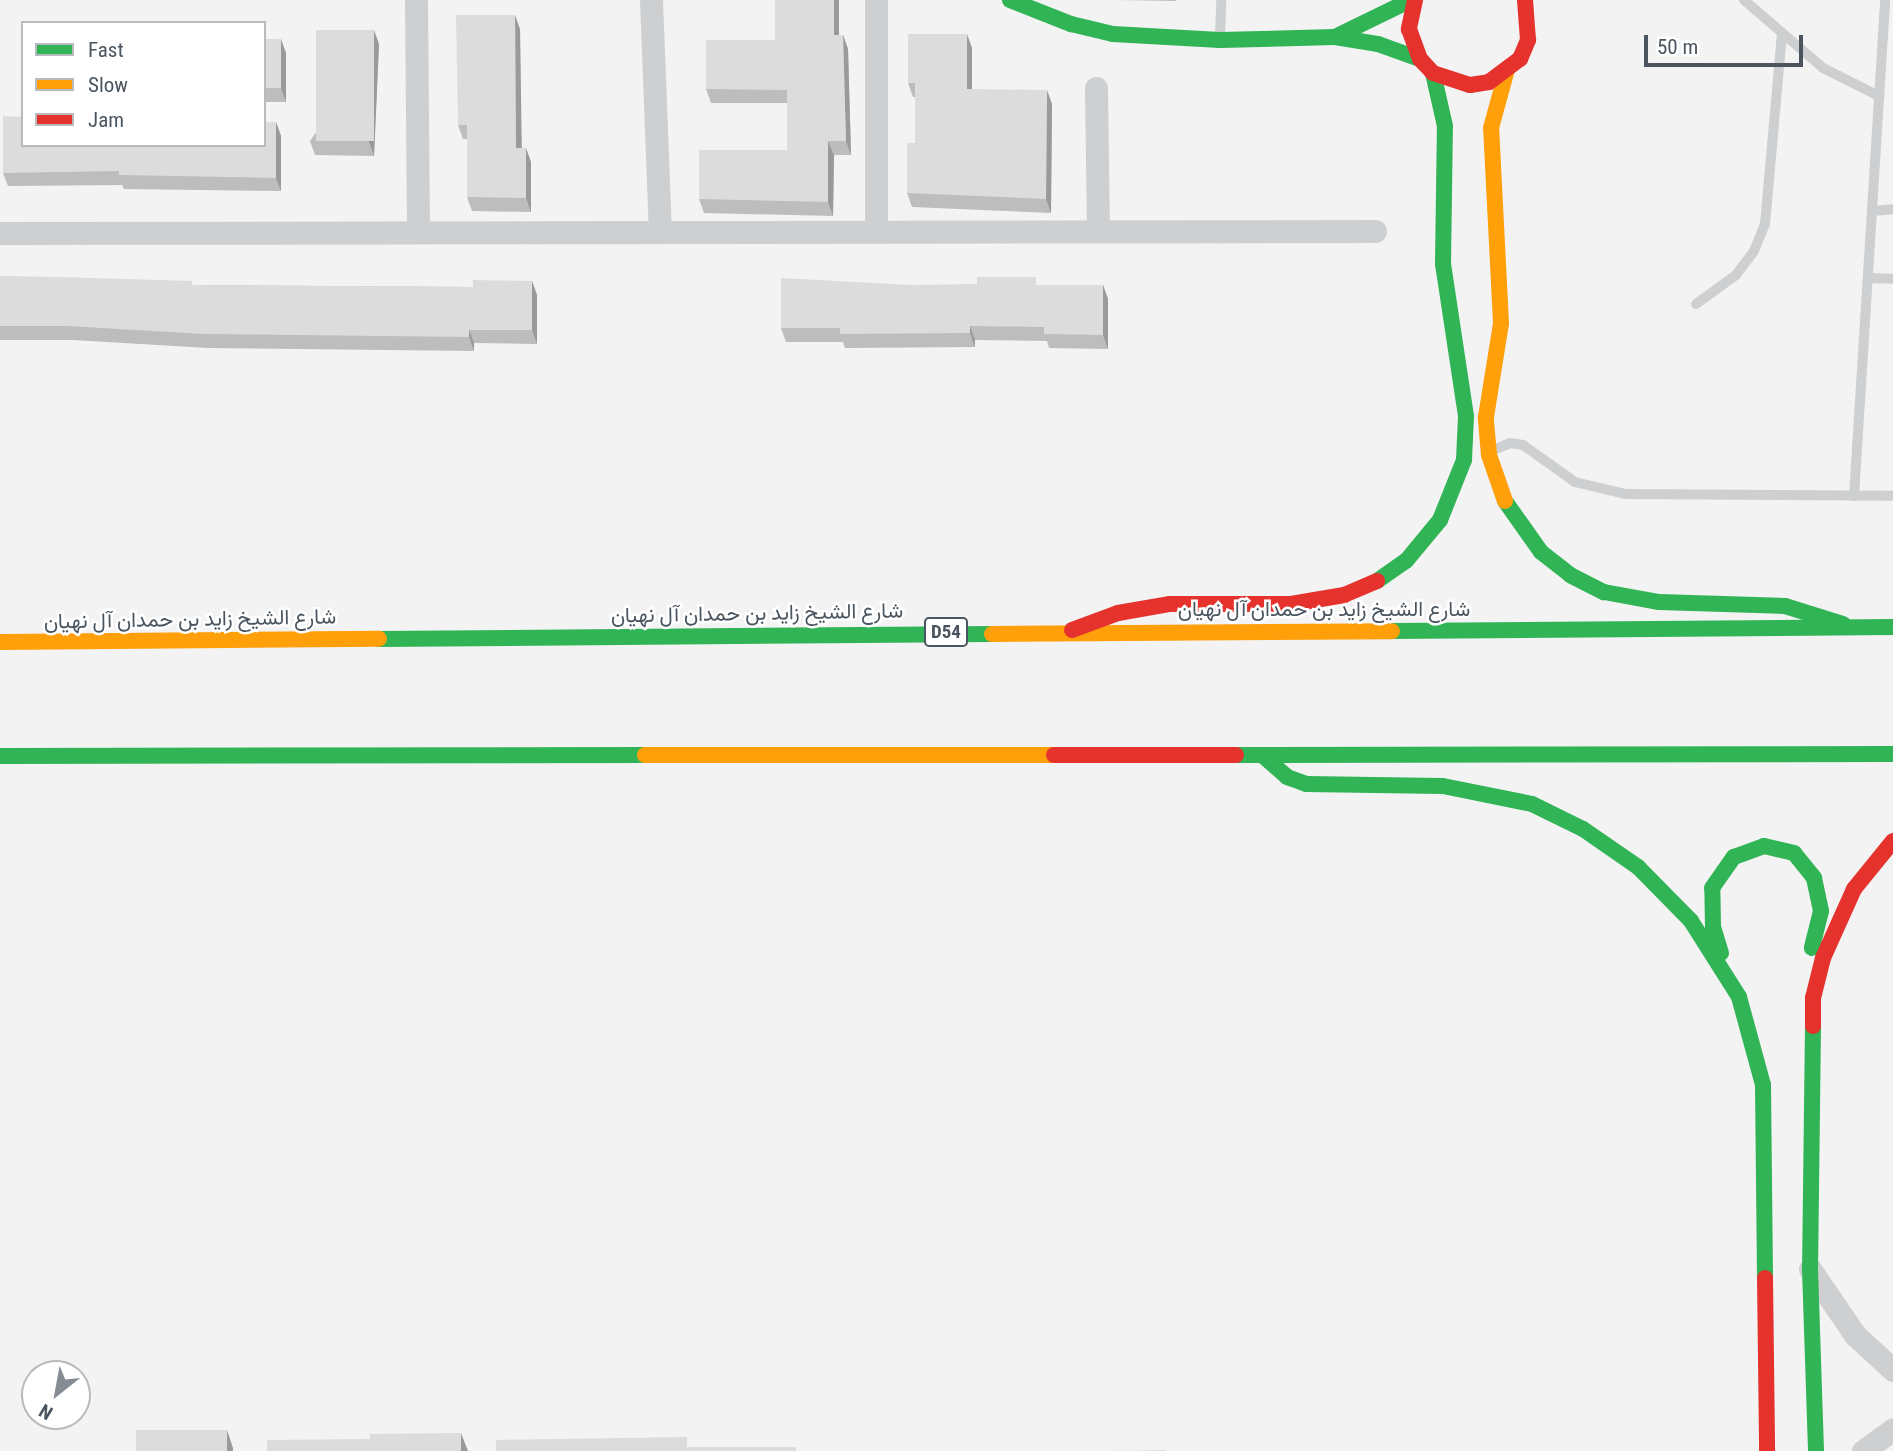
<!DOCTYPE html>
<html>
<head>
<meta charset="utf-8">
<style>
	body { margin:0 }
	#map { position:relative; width:1893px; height:1451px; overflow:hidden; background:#f3f3f3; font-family:"Roboto Condensed",Vazirmatn,sans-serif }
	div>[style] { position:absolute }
	.lane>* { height:10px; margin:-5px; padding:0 5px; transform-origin:5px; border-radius:5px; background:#cdcfd1 }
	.street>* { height:23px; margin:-11.5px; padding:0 11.5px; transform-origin:11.5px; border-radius:11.5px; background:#cdcfd1 }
	.fast>* { height:16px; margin:-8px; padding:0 8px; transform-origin:8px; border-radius:8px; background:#30b455 }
	.slow>* { height:16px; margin:-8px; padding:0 8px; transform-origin:8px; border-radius:8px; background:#ff9f0a }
	.jam>* { height:16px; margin:-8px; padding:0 8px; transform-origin:8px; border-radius:8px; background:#e5322d }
	.wall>* { inset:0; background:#bdbdbe }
	.shaded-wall>* { inset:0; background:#9a9a9b }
	.building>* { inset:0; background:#dcdcdd; transform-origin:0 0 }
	span { translate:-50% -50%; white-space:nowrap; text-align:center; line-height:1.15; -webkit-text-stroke:5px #fff; paint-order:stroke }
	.shield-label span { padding:2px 5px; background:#fff; border:2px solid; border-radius:5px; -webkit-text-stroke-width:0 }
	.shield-label { font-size:19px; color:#4a555f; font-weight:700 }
	.street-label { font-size:21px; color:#4a555f }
	.legend { position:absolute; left:21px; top:21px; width:245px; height:126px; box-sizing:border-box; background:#fff; border:2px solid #b7bbbf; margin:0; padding:9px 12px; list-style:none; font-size:21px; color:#4a555f }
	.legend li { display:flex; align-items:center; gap:14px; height:35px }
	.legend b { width:35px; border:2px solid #b7bbbf }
	.north { position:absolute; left:21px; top:1360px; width:70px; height:70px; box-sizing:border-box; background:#fff; border:2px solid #b7bbbf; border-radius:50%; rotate:211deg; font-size:19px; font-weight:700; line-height:28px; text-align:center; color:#4a555f }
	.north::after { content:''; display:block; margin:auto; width:24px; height:32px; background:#858c93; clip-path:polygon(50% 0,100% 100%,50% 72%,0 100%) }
	.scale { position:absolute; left:1644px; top:35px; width:159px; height:32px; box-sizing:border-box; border:4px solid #4a555f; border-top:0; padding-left:9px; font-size:21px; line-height:24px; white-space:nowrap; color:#4a555f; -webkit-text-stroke:5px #fff; paint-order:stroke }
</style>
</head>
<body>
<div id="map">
	<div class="lane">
		<div style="left:1744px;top:0;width:104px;rotate:40.7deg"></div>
		<div style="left:1823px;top:68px;width:63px;rotate:26.6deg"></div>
		<div style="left:1220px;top:38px;width:38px;rotate:-88deg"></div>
		<div style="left:1872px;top:211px;width:21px;rotate:-5deg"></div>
		<div style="left:1868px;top:278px;width:25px;rotate:2deg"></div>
		<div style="left:1696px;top:304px;width:49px;rotate:-35.9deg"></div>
		<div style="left:1736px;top:275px;width:30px;rotate:-53deg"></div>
		<div style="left:1754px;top:251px;width:29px;rotate:-68deg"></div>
		<div style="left:1765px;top:224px;width:191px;rotate:-84.9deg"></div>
		<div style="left:1493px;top:450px;width:18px;rotate:-22deg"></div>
		<div style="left:1510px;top:443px;width:13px;rotate:9deg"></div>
		<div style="left:1523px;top:445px;width:64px;rotate:35.4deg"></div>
		<div style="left:1575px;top:482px;width:51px;rotate:13.5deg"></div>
		<div style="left:1625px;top:494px;width:268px;rotate:0.4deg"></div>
		<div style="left:1854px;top:496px;width:497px;rotate:-86.4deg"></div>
	</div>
	<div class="street">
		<div style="left:416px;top:0;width:231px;rotate:89.5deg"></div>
		<div style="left:651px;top:0;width:230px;rotate:87.8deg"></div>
		<div style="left:876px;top:0;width:229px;rotate:90deg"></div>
		<div style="left:1096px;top:88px;width:141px;rotate:89.2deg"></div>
		<div style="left:0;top:233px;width:1375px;rotate:-0.08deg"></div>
		<div style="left:1810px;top:1269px;width:80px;rotate:55.7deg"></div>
		<div style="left:1855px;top:1335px;width:52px;rotate:42.6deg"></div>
		<div style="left:1863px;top:1451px;width:37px;rotate:-36deg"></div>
	</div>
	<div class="fast">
		<div style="left:1010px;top:0;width:66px;rotate:21.5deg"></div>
		<div style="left:1071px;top:24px;width:43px;rotate:13.4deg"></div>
		<div style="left:1113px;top:34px;width:107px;rotate:3.2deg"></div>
		<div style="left:1220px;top:40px;width:115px;rotate:-1.5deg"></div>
		<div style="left:1335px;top:37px;width:44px;rotate:9.2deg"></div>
		<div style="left:1378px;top:44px;width:45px;rotate:19.7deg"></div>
		<div style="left:1335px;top:37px;width:85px;rotate:-26deg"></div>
		<div style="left:1505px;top:501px;width:62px;rotate:54.8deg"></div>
		<div style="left:1541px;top:552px;width:37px;rotate:38deg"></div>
		<div style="left:1570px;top:575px;width:38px;rotate:27deg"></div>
		<div style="left:1604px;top:592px;width:56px;rotate:10.3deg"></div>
		<div style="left:1659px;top:602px;width:126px;rotate:1.8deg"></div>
		<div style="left:1785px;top:606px;width:61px;rotate:17.2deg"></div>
		<div style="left:1377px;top:581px;width:35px;rotate:-35deg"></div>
		<div style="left:1406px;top:561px;width:53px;rotate:-50.3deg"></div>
		<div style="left:1440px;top:520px;width:65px;rotate:-68.2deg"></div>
		<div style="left:1464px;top:460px;width:44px;rotate:-87.4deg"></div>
		<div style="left:1466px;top:416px;width:154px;rotate:-98.6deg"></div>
		<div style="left:1443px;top:264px;width:138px;rotate:-89.2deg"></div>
		<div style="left:1445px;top:126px;width:54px;rotate:-102.8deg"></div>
		<div style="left:1392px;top:631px;width:501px;rotate:-0.46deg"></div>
		<div style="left:379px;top:639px;width:613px;rotate:-0.47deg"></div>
		<div style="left:1236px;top:755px;width:657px;rotate:-0.09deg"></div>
		<div style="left:1262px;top:755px;width:33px;rotate:41deg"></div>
		<div style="left:1287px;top:777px;width:20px;rotate:20deg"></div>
		<div style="left:1306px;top:784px;width:137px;rotate:0.8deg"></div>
		<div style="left:1443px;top:786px;width:91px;rotate:11.4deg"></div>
		<div style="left:1532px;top:804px;width:57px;rotate:26.1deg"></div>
		<div style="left:1583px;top:829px;width:67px;rotate:34.6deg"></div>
		<div style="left:1638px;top:867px;width:76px;rotate:45.5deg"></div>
		<div style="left:1691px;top:921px;width:90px;rotate:57.7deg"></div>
		<div style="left:1739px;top:997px;width:91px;rotate:74.7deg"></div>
		<div style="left:1763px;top:1085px;width:193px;rotate:89.4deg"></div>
		<div style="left:0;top:756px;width:645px;rotate:-0.09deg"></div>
		<div style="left:1721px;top:953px;width:27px;rotate:-107deg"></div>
		<div style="left:1713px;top:927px;width:39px;rotate:-91deg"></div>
		<div style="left:1712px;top:888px;width:38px;rotate:-55deg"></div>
		<div style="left:1734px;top:857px;width:32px;rotate:-20deg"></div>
		<div style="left:1764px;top:846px;width:31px;rotate:13deg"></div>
		<div style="left:1794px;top:853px;width:32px;rotate:51deg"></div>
		<div style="left:1814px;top:878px;width:34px;rotate:78deg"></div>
		<div style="left:1821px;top:911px;width:38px;rotate:104deg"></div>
		<div style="left:1813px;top:1026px;width:243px;rotate:90.7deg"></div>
		<div style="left:1810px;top:1269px;width:182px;rotate:88.1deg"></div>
	</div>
	<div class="slow">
		<div style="left:1505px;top:501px;width:49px;rotate:-109.2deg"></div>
		<div style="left:1489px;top:455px;width:38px;rotate:-95deg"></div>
		<div style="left:1486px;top:417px;width:95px;rotate:-80.9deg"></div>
		<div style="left:1501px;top:323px;width:195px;rotate:-92.9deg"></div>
		<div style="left:1491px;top:128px;width:57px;rotate:-74.7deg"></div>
		<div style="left:992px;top:634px;width:400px;rotate:-0.4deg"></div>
		<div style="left:0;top:642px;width:379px;rotate:-0.5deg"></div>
		<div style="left:645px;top:755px;width:409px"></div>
	</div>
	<div class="jam">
		<div style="left:1415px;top:0;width:30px;rotate:102deg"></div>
		<div style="left:1409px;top:29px;width:32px;rotate:70deg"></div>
		<div style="left:1420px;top:59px;width:19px;rotate:47deg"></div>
		<div style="left:1433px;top:73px;width:39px;rotate:18deg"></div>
		<div style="left:1470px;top:85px;width:19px;rotate:-9deg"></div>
		<div style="left:1489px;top:82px;width:39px;rotate:-37deg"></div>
		<div style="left:1520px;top:59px;width:21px;rotate:-67deg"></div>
		<div style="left:1528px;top:40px;width:40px;rotate:-94.3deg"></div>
		<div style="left:1072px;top:630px;width:49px;rotate:-20.3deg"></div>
		<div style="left:1118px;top:613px;width:53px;rotate:-9.8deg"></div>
		<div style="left:1170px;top:604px;width:121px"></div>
		<div style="left:1291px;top:604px;width:54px;rotate:-9.6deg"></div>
		<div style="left:1344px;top:595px;width:36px;rotate:-23deg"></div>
		<div style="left:1054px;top:755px;width:182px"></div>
		<div style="left:1813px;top:1026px;width:28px;rotate:-90deg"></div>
		<div style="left:1813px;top:998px;width:41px;rotate:-76deg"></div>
		<div style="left:1823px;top:958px;width:76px;rotate:-65.8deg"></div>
		<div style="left:1854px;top:889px;width:62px;rotate:-50.9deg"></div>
		<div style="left:1765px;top:1278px;width:173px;rotate:89.3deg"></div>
	</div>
	<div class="wall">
		<div style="clip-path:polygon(839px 0,839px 35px,843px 35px,848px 49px,851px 155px,834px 155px,833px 216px,704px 213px,699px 199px,787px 150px,787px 103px,711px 103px,706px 89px,775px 40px)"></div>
		<div style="clip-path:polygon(1117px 0,1176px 0,1176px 1px)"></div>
		<div style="clip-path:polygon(520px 29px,521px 148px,531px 162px,531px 212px,472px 211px,467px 197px,467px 139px,463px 139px,458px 125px)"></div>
		<div style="clip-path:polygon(264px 39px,286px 53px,286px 102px,264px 102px)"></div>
		<div style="clip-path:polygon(379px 44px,374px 156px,315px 155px,310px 141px)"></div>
		<div style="clip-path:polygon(972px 48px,972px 89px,1052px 104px,1051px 213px,912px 207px,907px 193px,915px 143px,915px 97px,913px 97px,908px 83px)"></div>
		<div style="clip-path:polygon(276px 122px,281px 136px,281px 191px,124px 189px,122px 185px,8px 186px,3px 173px,23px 145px)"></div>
		<div style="clip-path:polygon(0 276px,194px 285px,473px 287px,532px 281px,537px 295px,537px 344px,474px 343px,474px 351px,208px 348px,73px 340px,0 340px)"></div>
		<div style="clip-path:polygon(911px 285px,1103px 285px,1108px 299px,1108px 349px,1049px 348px,1047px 341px,975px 340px,975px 347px,845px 348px,843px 342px,786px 342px,781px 328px)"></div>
	</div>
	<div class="shaded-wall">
		<div style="clip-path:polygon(834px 0,839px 0,839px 49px,834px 35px)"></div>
		<div style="clip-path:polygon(515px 15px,520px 29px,522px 162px,516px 148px)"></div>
		<div style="clip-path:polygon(374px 30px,379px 44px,374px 156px,369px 142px)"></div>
		<div style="clip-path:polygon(967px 34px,972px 48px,972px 103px,967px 89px)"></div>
		<div style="clip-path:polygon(843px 35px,848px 49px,851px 155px,846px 141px)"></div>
		<div style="clip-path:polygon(281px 39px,286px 53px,286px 102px,281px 88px)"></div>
		<div style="clip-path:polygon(1047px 90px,1052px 104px,1051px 213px,1046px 199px)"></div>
		<div style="clip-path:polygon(276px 122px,281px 136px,281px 191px,276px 178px)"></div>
		<div style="clip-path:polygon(828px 141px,834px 155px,833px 216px,828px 202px)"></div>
		<div style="clip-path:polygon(526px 148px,531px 162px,531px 212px,526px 198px)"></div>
		<div style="clip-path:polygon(532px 281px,537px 295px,537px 344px,532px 330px)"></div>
		<div style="clip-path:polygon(1103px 285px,1108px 299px,1108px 349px,1103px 335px)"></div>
		<div style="clip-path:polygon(970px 326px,975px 340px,975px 347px,970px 333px)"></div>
		<div style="clip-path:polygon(469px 330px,474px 343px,474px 351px,469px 337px)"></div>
		<div style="clip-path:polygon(227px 1430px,233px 1448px,233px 1451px,227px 1451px)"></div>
		<div style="clip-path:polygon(461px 1433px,468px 1451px,461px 1451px)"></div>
	</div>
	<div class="building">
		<div style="clip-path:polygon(775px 0,834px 0,834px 35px,843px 35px,846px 141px,828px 141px,828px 202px,699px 199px,699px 150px,787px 150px,787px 90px,706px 89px,706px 40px,775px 40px)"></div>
		<div style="clip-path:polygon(456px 15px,515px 15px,516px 148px,526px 148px,526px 198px,467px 197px,467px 125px,458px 125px)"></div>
		<div style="left:316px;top:30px;width:58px;height:111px"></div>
		<div style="clip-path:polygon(908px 34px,967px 34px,967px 89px,1047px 90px,1046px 199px,907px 193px,907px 143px,915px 143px,915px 83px,908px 83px)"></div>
		<div style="left:264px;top:39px;width:17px;height:49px"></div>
		<div style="clip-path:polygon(22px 48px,23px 48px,23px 145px,264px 145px,264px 122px,276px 122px,276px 178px,119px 175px,119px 171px,3px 173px,3px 116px,22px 117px)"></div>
		<div style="clip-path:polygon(0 276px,59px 277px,192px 281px,192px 285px,473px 287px,473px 280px,532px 281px,532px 330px,469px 330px,469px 337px,203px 334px,68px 326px,0 326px)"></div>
		<div style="clip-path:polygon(977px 277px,1036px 277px,1036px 285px,1103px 285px,1103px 335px,1044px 334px,1044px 327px,970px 326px,970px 333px,840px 334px,840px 328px,781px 328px,781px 278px,911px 285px,977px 284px)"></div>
		<div style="left:136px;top:1430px;width:91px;height:21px"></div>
		<div style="clip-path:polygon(461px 1433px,461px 1451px,267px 1451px,267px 1440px,370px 1439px,370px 1434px)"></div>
		<div style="clip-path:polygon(687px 1437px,687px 1447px,796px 1447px,796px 1451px,496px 1451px,496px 1440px)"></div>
		<div style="clip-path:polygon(1166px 1450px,1166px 1451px,1110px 1451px)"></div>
	</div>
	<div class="shield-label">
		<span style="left:946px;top:632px">D54</span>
	</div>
	<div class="street-label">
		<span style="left:1324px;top:609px">شارع الشيخ زايد بن حمدان آل نهيان</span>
		<span style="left:757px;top:613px;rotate:-1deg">شارع الشيخ زايد بن حمدان آل نهيان</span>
		<span style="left:190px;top:619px;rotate:-1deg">شارع الشيخ زايد بن حمدان آل نهيان</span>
	</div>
	<ul class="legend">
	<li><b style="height:9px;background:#30b455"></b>Fast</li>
	<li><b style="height:9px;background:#ff9f0a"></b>Slow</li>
	<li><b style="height:9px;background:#e5322d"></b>Jam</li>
	</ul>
	<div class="north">N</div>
	<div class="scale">50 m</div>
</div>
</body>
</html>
